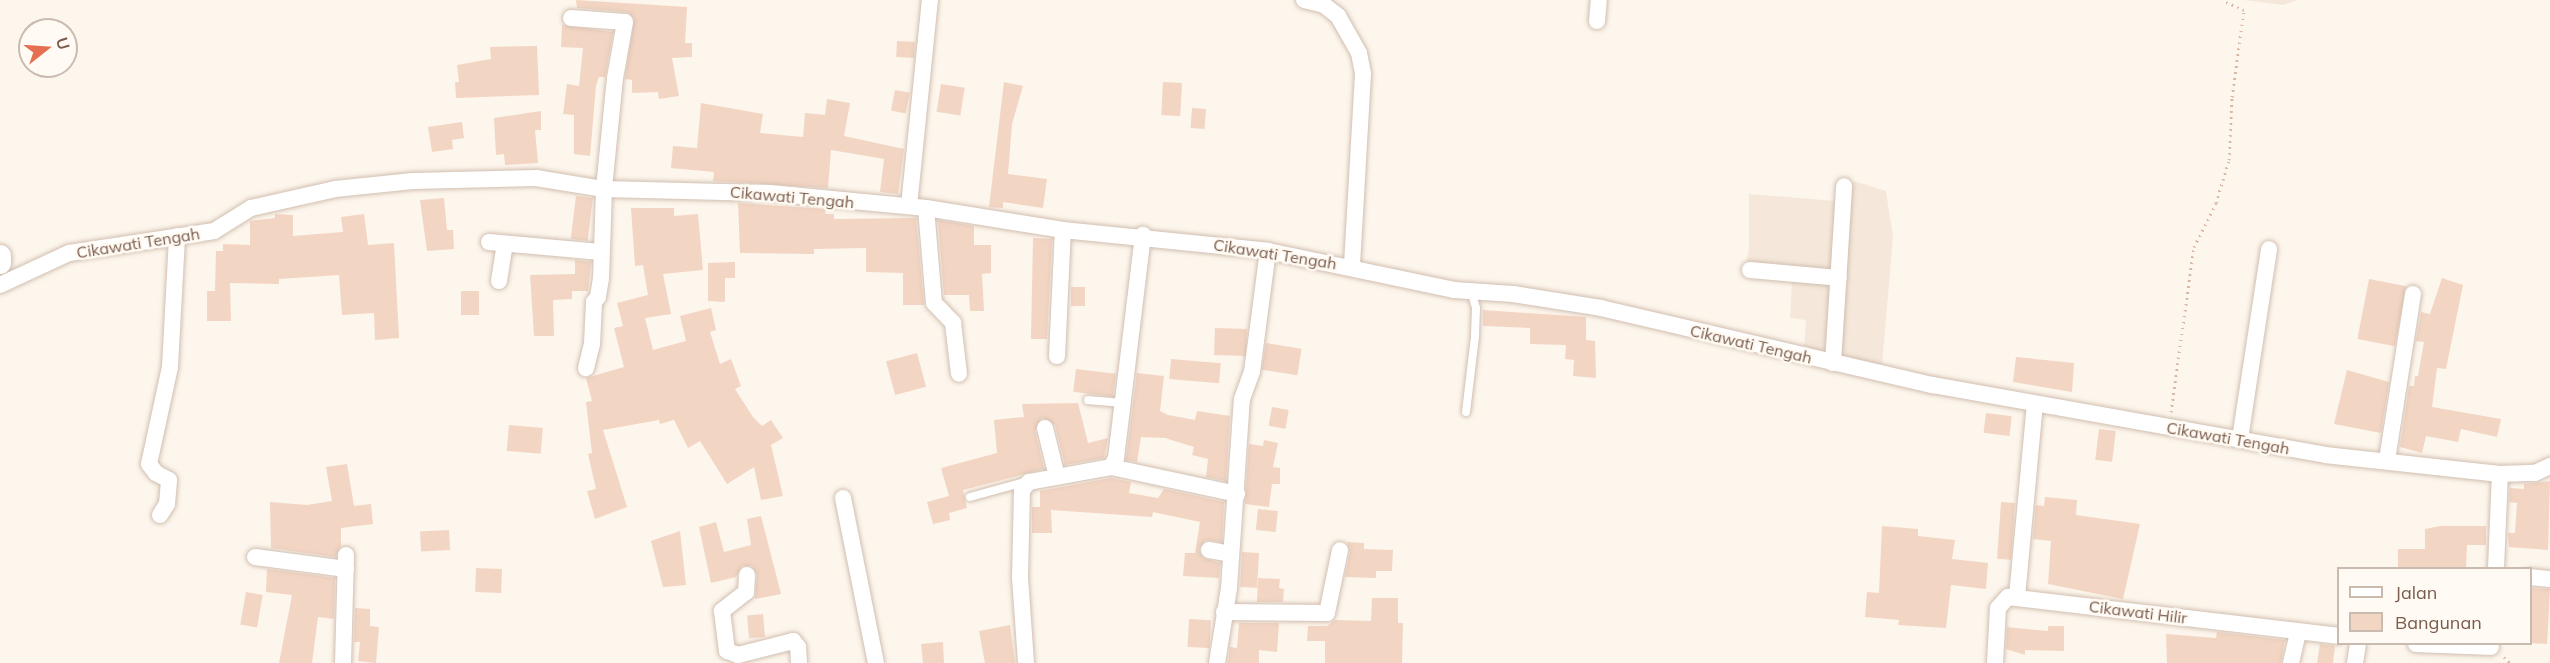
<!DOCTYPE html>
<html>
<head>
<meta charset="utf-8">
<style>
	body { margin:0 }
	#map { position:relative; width:2550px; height:663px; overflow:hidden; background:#fdf6ec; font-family:Mulish,sans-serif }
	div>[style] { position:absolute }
	.residential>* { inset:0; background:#f5e8da }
	.building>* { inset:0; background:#f3d5c3; transform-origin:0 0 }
	.path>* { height:3px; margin-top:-1.5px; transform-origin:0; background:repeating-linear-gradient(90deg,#d9b8a5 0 1.5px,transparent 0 6px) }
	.roads { filter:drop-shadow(0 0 2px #d1beb0) drop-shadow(0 0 2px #d1beb0) }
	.lane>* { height:8px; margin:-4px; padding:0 4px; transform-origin:4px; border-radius:4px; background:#fff }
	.street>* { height:16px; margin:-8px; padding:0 8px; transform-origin:8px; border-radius:8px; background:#fff }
	.secondary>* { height:22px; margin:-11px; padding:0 11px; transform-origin:11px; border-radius:11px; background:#fff }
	span { translate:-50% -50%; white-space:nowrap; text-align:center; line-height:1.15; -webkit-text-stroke:5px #fffaf3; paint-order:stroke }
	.street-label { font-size:16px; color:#7a5c4d }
	.legend { position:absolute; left:2337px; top:567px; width:195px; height:78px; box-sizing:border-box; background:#fffaf3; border:2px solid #cabbb1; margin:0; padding:8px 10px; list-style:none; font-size:18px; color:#7a5c4d }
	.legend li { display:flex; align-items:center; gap:12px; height:30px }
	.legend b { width:30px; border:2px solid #cabbb1 }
	.north { position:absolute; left:18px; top:18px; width:60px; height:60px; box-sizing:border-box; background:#fffaf3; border:2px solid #cabbb1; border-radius:50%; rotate:73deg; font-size:16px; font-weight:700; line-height:24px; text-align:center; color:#7a5c4d }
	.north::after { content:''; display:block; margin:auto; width:21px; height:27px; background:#e76f51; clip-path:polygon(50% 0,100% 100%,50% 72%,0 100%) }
</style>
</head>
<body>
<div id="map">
	<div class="residential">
		<div style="clip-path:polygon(2243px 0,2298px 0,2283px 5px)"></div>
		<div style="clip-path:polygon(1837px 182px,1857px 182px,1886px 191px,1893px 237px,1882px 366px,1804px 349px,1806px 320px,1790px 318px,1792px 280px,1744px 275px,1749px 249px,1749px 194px,1835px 201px)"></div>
	</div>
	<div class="building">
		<div style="clip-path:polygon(576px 0,687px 7px,685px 43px,692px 43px,692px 57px,672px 58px,679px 96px,659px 99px,658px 92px,632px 93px,632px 80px,625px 79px,634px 18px,626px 12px,577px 8px)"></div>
		<div style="clip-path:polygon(562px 25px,613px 32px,605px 77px,599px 77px,596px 86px,590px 156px,574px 154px,574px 115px,563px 114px,567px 84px,579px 86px,583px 48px,561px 47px)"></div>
		<div style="left:897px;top:41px;width:18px;height:16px;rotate:3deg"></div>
		<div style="clip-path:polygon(537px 46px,539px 95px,456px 98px,455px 82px,459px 82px,457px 65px,491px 59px,490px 47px)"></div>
		<div style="clip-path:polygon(1004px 82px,1023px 86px,1012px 124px,1008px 174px,1047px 179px,1043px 208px,1003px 202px,1003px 208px,989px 207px)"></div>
		<div style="left:1163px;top:82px;width:19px;height:33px;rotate:3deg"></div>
		<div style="left:941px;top:84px;width:24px;height:28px;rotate:9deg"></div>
		<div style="left:895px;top:90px;width:15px;height:21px;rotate:11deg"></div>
		<div style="clip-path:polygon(827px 99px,850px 103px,844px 136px,904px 149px,898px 194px,880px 192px,884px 159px,831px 150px,828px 188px,713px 181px,714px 172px,671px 168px,673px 146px,697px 148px,701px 103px,763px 114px,760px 133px,803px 137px,805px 113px,825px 115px)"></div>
		<div style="left:1192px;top:108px;width:14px;height:20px;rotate:4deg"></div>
		<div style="clip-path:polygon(541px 111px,541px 130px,535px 130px,538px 163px,505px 165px,504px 154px,496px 155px,494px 118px)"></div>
		<div style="clip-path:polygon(462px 122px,464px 138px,452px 140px,453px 149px,432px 152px,428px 127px)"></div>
		<div style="left:576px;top:196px;width:17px;height:43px;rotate:7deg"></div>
		<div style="clip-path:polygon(444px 198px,447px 230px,453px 230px,454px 249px,427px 251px,420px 200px)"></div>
		<div style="clip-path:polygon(738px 203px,826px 209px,825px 214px,834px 214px,834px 219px,916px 218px,924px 305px,903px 305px,903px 273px,866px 272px,866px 248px,814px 249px,814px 254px,740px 253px)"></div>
		<div style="clip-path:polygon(631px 208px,674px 208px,674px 216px,698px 214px,703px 270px,663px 274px,671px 314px,645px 318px,653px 350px,686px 341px,680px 316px,711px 308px,716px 330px,710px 332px,720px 364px,731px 359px,741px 386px,735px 389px,753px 417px,762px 426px,771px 420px,783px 438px,771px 445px,783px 496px,761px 500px,754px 467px,727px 484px,700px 441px,688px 448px,674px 420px,660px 424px,659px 420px,603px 430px,627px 507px,595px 519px,587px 491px,596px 489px,588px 454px,592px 453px,586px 402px,592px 401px,586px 378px,624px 367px,614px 328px,623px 326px,617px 303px,648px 295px,643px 265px,635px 266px)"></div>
		<div style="clip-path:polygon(275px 214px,293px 215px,293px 236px,343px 232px,341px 217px,364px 214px,368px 245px,394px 243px,399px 338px,375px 340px,374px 313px,342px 315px,339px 275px,279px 279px,279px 284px,230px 283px,231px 321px,207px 321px,207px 291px,215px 291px,216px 251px,223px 251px,223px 244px,250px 245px,250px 221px,275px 218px)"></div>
		<div style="clip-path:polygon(938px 220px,974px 226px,974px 245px,991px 245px,991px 273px,982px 274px,984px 311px,970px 311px,969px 295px,944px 295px)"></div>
		<div style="clip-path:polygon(1033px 238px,1052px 239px,1047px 339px,1031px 339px)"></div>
		<div style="clip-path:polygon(575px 260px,591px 262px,588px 291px,572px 291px,572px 299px,553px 300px,554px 336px,534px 336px,530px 275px,575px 274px)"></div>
		<div style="clip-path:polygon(735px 262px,735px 278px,725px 278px,725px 302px,708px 301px,708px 263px)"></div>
		<div style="clip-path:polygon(2442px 278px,2463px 285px,2446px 369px,2437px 368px,2432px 407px,2501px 419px,2497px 437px,2461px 429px,2458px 442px,2426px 436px,2422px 453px,2400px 447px,2409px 386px,2414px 386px,2415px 376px,2418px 376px,2424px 342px,2416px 341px,2421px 312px,2430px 314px)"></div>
		<div style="left:2369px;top:279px;width:38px;height:61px;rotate:11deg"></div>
		<div style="left:1071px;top:287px;width:14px;height:19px"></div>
		<div style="left:461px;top:291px;width:18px;height:24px"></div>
		<div style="clip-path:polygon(1483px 310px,1586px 317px,1586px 340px,1595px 341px,1596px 378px,1573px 376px,1574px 360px,1565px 359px,1566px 345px,1530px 344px,1530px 328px,1483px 326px)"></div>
		<div style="left:1215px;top:328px;width:32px;height:27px;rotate:2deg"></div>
		<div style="left:1266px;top:343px;width:36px;height:27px;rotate:9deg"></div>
		<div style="left:917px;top:353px;width:35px;height:32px;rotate:75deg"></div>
		<div style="clip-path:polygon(2016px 357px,2074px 363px,2072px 392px,2013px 382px)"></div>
		<div style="left:1171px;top:359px;width:50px;height:20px;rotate:5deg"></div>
		<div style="left:1076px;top:369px;width:40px;height:23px;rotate:7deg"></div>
		<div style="clip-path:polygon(2347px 370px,2389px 382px,2381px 433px,2334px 424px)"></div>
		<div style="clip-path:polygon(1137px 373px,1164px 376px,1160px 411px,1168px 415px,1195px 420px,1197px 411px,1230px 416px,1226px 481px,1206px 477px,1208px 459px,1192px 455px,1194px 447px,1165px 438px,1141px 437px,1137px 462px,1126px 460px)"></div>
		<div style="clip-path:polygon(1078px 403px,1088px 443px,1108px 438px,1104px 458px,1065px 465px,1055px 425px,1042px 418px,1035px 430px,1044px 469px,963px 490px,967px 508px,949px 513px,950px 520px,933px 524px,927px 502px,949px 496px,941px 468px,997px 453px,994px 420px,1024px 417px,1022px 404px)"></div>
		<div style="left:1272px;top:407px;width:17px;height:19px;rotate:10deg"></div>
		<div style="left:1986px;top:413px;width:26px;height:20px;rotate:7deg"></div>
		<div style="left:509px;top:425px;width:34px;height:26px;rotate:5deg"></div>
		<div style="left:2099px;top:429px;width:17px;height:31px;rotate:7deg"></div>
		<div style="clip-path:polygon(1264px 440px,1278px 443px,1273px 467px,1280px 468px,1280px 484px,1272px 484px,1269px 507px,1245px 504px,1249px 444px,1263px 446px)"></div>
		<div style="clip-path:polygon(347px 464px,354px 506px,371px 504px,373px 524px,341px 528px,341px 546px,335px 557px,271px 548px,270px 502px,307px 505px,332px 501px,326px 467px)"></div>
		<div style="clip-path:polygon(1111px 478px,1131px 482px,1129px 493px,1158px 498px,1164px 489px,1224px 502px,1222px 542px,1206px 540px,1199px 549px,1203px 558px,1220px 563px,1219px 578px,1183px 576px,1185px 553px,1195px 553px,1200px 522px,1153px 512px,1152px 517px,1051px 510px,1052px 533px,1032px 533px,1032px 507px,1040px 507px,1040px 491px)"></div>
		<div style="clip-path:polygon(2550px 481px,2548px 550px,2509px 547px,2508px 533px,2515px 533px,2517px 503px,2509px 502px,2510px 488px,2524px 489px,2524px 484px)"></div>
		<div style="clip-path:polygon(2045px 497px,2077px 500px,2076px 515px,2140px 524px,2123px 599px,2048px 584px,2051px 541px,2033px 539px,2036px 505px,2044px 506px)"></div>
		<div style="left:2001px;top:502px;width:14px;height:57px;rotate:4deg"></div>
		<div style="left:1258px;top:509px;width:20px;height:21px;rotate:6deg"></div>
		<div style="clip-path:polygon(761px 516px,781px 594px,755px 599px,757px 575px,752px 566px,742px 566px,736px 577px,711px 583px,699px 527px,716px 522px,724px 552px,751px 545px,747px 519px)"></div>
		<div style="clip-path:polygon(1882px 526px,1918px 529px,1918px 536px,1955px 540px,1952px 559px,1988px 563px,1986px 589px,1951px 585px,1946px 628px,1898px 625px,1899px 620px,1865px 617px,1867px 592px,1879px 593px)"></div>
		<div style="clip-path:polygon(2440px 526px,2486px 526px,2486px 545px,2467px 545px,2466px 568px,2398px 567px,2398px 549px,2425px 549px,2425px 529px)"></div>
		<div style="left:449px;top:530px;width:20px;height:29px;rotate:87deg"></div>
		<div style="clip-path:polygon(680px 531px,686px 585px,663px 587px,651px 541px)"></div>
		<div style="clip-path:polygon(1347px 542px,1364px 543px,1364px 549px,1393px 550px,1392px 571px,1376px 571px,1376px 578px,1345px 577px,1350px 552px)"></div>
		<div style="left:1242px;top:552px;width:17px;height:35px;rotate:3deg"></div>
		<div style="left:476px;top:568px;width:26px;height:24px;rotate:2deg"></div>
		<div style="clip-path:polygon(267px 569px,335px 578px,334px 619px,318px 617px,312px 663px,279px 663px,292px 595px,266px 592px)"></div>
		<div style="clip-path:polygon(1258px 578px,1280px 579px,1279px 588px,1284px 589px,1283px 602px,1257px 602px)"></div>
		<div style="left:2531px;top:588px;width:19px;height:55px;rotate:3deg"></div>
		<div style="left:246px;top:592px;width:17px;height:33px;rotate:10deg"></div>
		<div style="clip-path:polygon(1372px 598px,1398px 598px,1398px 623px,1403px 623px,1402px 663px,1325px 663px,1325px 641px,1307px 641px,1308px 626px,1327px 626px,1335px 620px,1371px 621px)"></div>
		<div style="clip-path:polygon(355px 608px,370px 609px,370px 626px,379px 627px,376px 663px,358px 661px,360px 642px,354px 642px)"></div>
		<div style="left:763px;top:614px;width:23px;height:16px;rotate:85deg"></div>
		<div style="left:1189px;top:619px;width:22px;height:28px;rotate:3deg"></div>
		<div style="clip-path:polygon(1239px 623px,1279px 623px,1277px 652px,1259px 650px,1259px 663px,1228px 663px,1230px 647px,1237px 648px)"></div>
		<div style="clip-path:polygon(1010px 625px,1015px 663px,985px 663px,979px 631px)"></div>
		<div style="clip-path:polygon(2048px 626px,2064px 626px,2064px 651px,2025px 650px,2025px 655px,2006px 649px,2007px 627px,2048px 631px)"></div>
		<div style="clip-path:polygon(2217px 632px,2285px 640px,2281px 663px,2167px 663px,2166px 634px,2216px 638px)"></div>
		<div style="clip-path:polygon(943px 642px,944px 663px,923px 663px,921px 644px)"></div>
		<div style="clip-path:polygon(2320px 644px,2335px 646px,2333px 663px,2317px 663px)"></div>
	</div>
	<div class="path">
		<div style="left:2171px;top:412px;width:167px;rotate:-82.1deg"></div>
		<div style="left:2194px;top:247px;width:49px;rotate:-63.4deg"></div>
		<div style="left:2216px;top:203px;width:45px;rotate:-73.2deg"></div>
		<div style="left:2229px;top:160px;width:63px;rotate:-87.3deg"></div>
		<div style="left:2232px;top:97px;width:88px;rotate:-82.1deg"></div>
		<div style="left:2244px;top:10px;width:24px;rotate:-156deg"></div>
		<div style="left:2504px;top:657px;width:8px;rotate:45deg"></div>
	</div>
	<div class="roads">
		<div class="lane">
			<div style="left:1088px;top:400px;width:34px;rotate:5deg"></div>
			<div style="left:1466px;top:412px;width:77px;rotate:-83.2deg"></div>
			<div style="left:1475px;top:336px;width:28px;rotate:-88deg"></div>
			<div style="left:1476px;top:308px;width:18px;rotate:-106deg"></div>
			<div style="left:970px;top:497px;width:57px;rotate:-15.3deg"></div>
		</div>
		<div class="street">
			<div style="left:1304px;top:0;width:21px;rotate:14deg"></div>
			<div style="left:1324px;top:5px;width:18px;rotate:38deg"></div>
			<div style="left:1338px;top:16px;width:43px;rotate:60.4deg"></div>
			<div style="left:1359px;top:53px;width:21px;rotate:79deg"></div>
			<div style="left:1363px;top:74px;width:193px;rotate:93.3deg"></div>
			<div style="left:571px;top:18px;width:54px;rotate:4.2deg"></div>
			<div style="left:625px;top:22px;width:57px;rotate:100.1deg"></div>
			<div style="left:615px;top:78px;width:112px;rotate:95.7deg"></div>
			<div style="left:604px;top:189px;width:89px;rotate:91.9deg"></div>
			<div style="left:601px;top:278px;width:19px;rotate:99deg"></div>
			<div style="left:598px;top:297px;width:6px;rotate:129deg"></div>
			<div style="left:594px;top:302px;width:42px;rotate:92.7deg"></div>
			<div style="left:592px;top:344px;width:25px;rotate:104deg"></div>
			<div style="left:1597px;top:21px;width:21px;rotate:-85deg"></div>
			<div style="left:909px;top:206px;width:207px;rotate:-84.2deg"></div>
			<div style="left:926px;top:208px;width:95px;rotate:85.2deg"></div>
			<div style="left:934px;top:303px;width:28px;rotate:46deg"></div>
			<div style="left:953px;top:323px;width:51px;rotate:83.3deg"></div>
			<div style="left:489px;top:242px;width:112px;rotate:5.1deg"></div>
			<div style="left:1750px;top:270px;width:89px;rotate:5.1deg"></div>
			<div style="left:499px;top:281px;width:37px;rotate:-81deg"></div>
			<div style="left:0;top:285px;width:76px;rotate:-24.9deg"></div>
			<div style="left:69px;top:253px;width:147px;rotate:-8.6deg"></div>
			<div style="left:214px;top:231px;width:44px;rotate:-31.9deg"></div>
			<div style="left:251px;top:208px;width:86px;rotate:-12.7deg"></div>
			<div style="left:335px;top:189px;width:78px;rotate:-5.9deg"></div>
			<div style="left:413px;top:181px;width:123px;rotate:-1.4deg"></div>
			<div style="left:536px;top:178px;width:69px;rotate:9.2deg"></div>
			<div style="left:604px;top:189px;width:166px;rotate:1.4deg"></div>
			<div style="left:770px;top:193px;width:157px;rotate:5.5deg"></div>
			<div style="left:926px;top:208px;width:139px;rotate:9.1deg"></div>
			<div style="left:1063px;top:230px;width:206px;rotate:5.8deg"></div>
			<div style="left:1268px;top:251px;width:190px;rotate:11.8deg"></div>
			<div style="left:1454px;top:290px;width:59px;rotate:3.9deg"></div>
			<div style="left:1513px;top:294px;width:89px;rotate:9deg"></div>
			<div style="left:1601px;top:308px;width:341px;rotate:13.1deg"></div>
			<div style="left:1933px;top:385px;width:398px;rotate:10.1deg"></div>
			<div style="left:2325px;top:455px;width:176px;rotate:6.2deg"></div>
			<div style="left:2500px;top:474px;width:35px;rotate:-2deg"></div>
			<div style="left:2535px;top:473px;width:17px;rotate:-25deg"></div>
			<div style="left:1057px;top:356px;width:126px;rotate:-87.3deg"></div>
			<div style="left:1833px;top:363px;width:177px;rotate:-86.4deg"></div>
			<div style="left:1045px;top:428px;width:50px;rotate:76.2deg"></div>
			<div style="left:2240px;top:439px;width:192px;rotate:-81.3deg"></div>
			<div style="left:2387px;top:460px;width:168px;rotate:-81.1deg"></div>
			<div style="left:1111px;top:467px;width:129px;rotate:12.1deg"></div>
			<div style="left:843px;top:498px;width:168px;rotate:78.7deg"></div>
			<div style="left:160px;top:515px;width:13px;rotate:-58deg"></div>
			<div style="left:167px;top:504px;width:24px;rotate:-85deg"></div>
			<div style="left:169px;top:480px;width:15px;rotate:-152deg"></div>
			<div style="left:156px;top:473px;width:11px;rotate:-128deg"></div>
			<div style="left:149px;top:464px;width:99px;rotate:-77.8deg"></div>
			<div style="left:170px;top:367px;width:131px;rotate:-86.9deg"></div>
			<div style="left:1209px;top:550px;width:22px;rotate:10deg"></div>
			<div style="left:255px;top:557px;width:92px;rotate:7.5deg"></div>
			<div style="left:2496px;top:568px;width:94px;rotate:-87.6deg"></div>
			<div style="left:747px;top:575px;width:17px;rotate:93deg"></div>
			<div style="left:746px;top:592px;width:31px;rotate:142deg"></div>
			<div style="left:722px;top:611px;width:40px;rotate:82.9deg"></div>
			<div style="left:727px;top:651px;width:12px;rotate:20deg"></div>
			<div style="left:738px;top:655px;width:57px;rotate:-14.3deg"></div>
			<div style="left:793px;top:641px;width:8px;rotate:50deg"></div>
			<div style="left:798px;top:647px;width:16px;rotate:86deg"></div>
			<div style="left:2530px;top:577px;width:20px;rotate:6deg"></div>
			<div style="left:2017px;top:597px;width:194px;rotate:-84.7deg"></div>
			<div style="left:1224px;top:612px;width:103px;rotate:0.6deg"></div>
			<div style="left:1327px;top:613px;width:64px;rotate:-78.3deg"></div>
			<div style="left:2416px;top:644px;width:75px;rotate:2.3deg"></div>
			<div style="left:343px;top:663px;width:108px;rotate:-88.4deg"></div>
			<div style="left:1026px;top:663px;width:85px;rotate:-94deg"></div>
			<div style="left:1020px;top:578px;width:88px;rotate:-88.7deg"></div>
			<div style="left:1022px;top:490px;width:11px;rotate:-49deg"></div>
			<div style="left:1029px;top:482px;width:83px;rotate:-10.4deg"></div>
			<div style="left:1111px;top:467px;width:10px;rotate:-61deg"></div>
			<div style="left:1116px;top:458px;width:225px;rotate:-83.1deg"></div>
			<div style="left:1217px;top:663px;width:76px;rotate:-80.9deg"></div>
			<div style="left:1229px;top:588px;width:189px;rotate:-86.1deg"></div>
			<div style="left:1242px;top:399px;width:29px;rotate:-70deg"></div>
			<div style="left:1252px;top:372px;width:122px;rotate:-82.5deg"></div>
			<div style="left:1995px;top:663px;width:55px;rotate:-86.9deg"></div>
			<div style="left:1998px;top:608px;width:15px;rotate:-48deg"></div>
			<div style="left:2008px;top:597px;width:332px;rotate:6.7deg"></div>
			<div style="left:2291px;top:663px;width:32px;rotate:-77deg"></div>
			<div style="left:2355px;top:663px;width:19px;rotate:-81deg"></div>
		</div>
		<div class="secondary">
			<div style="left:0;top:256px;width:7px;rotate:90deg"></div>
		</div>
	</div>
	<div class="street-label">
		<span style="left:792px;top:197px;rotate:5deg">Cikawati Tengah</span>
		<span style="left:138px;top:243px;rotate:-9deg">Cikawati Tengah</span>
		<span style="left:1275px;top:254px;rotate:9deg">Cikawati Tengah</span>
		<span style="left:1751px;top:344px;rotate:13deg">Cikawati Tengah</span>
		<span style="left:2228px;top:438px;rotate:10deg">Cikawati Tengah</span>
		<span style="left:2138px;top:612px;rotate:7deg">Cikawati Hilir</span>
	</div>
	<ul class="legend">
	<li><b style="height:8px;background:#fff"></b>Jalan</li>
	<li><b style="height:16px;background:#f3d5c3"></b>Bangunan</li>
	</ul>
	<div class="north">U</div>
</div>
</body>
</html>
